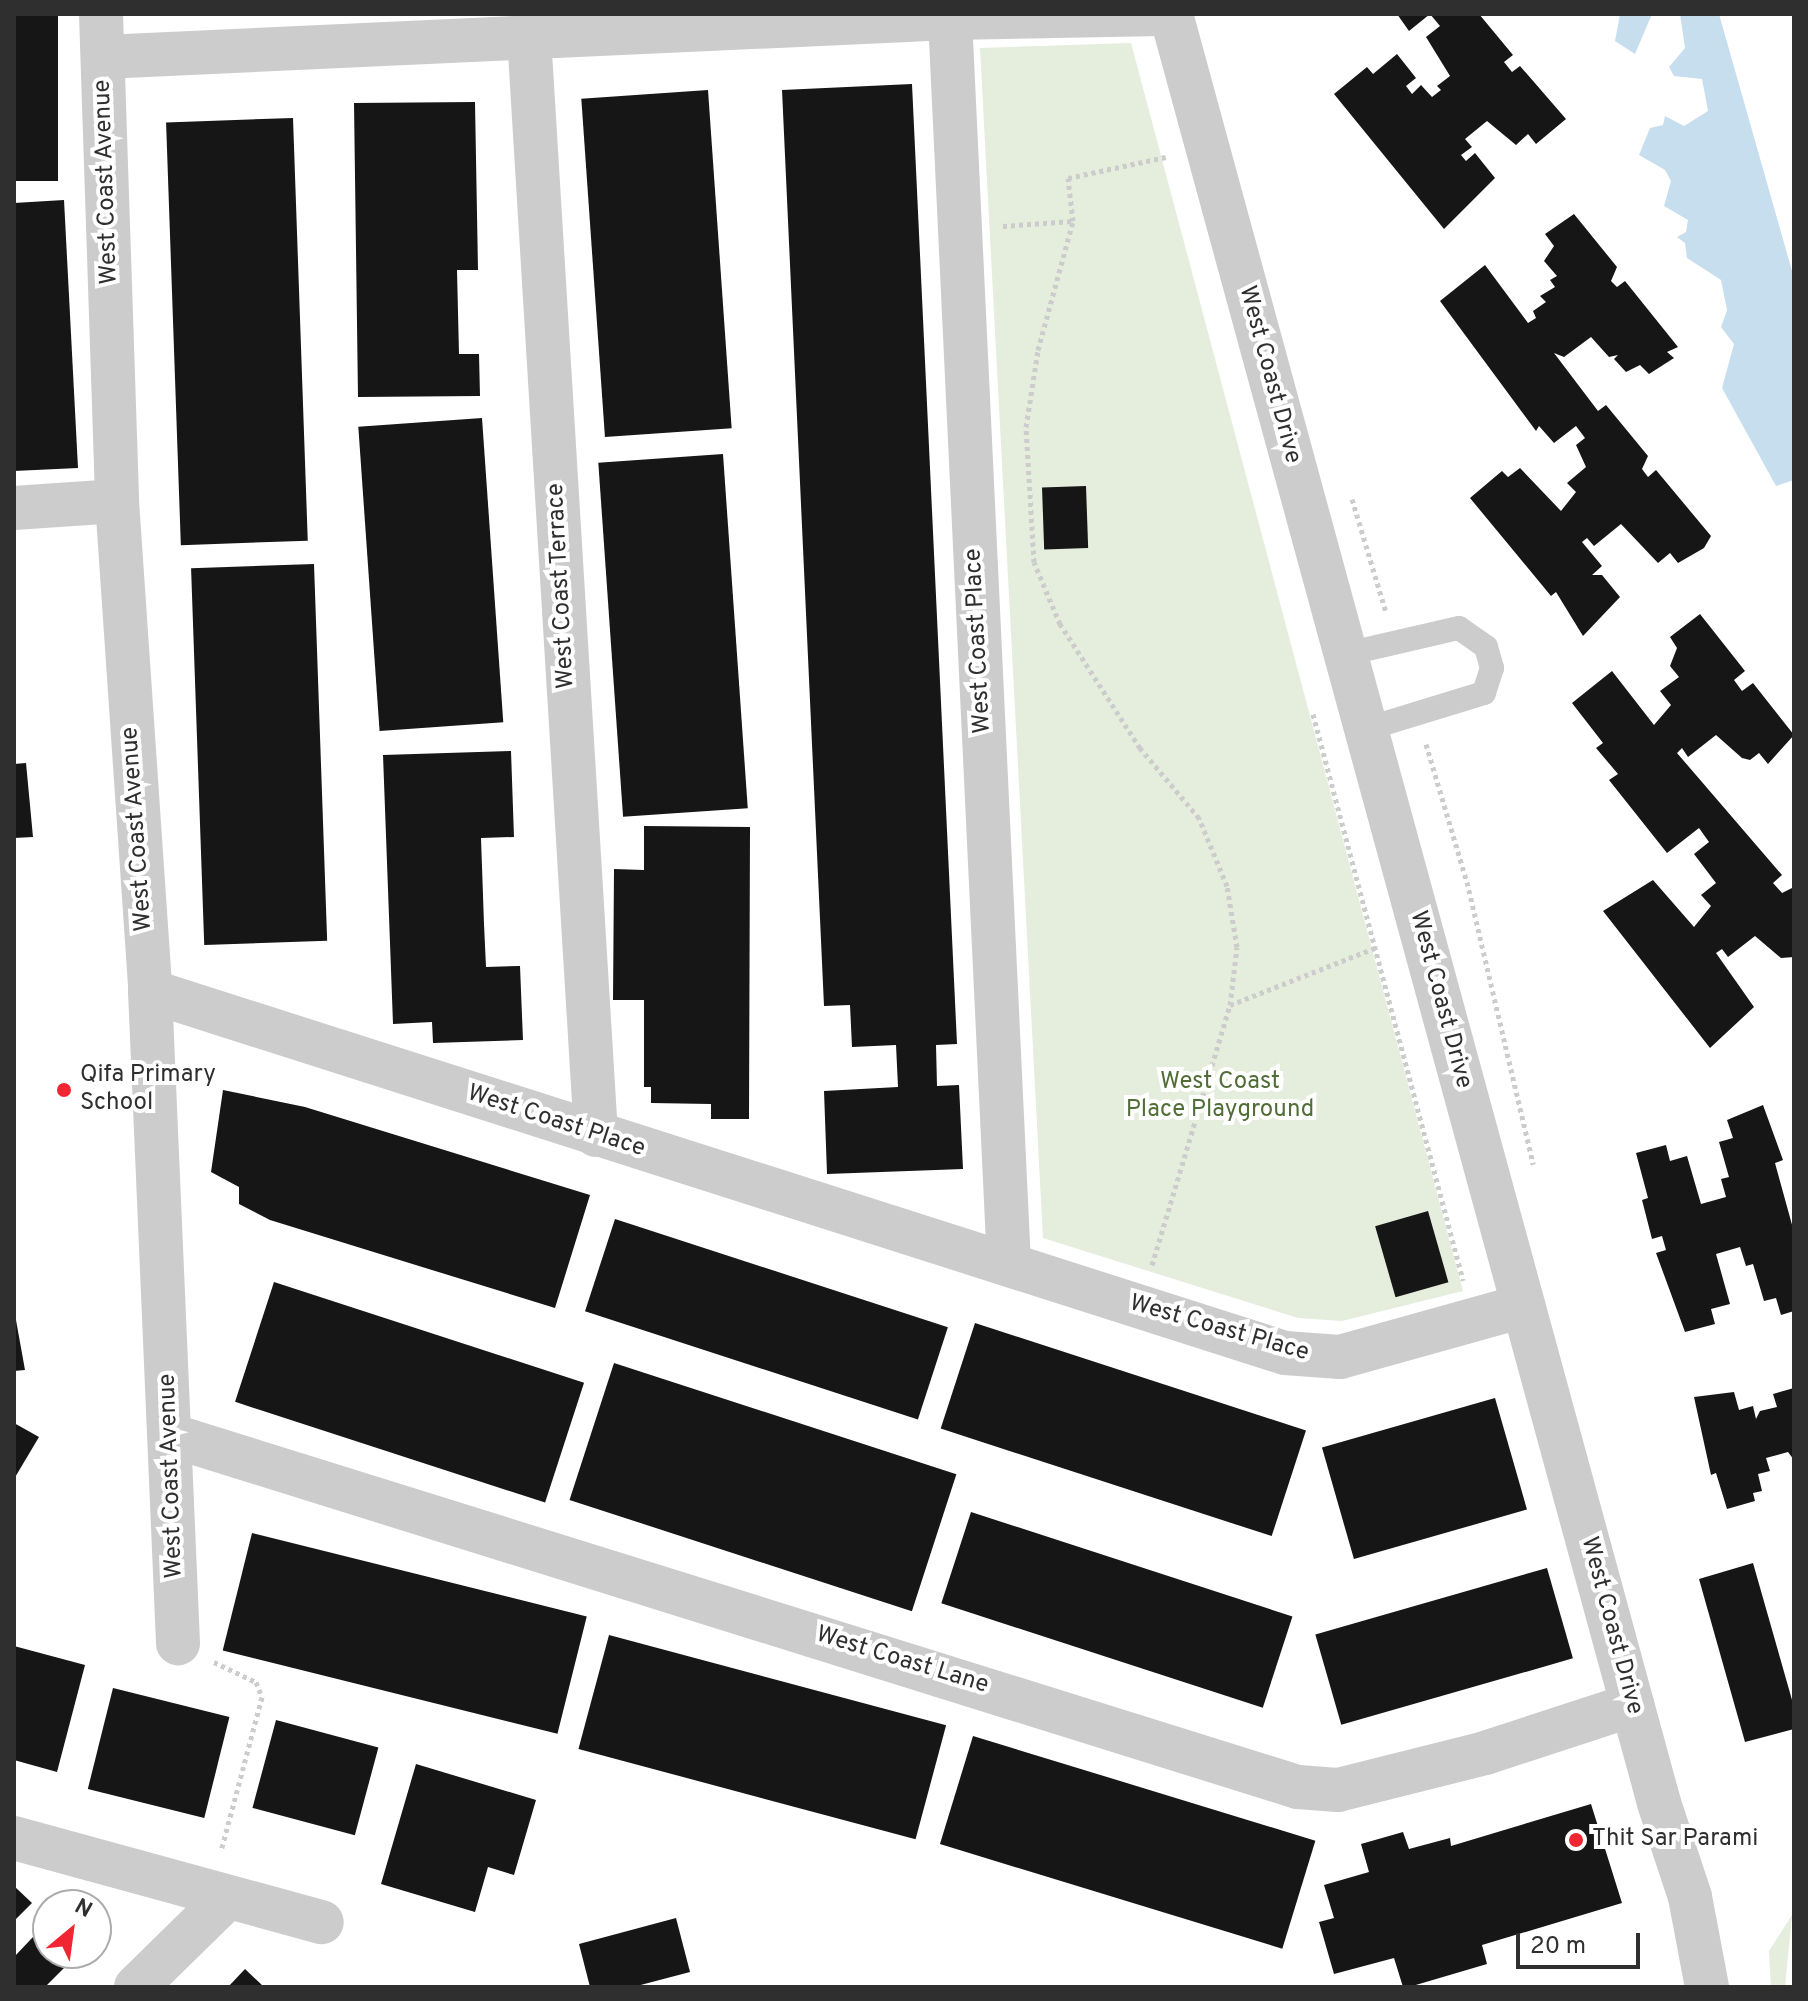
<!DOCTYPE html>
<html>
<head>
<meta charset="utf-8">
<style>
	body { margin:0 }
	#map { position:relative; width:1808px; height:2001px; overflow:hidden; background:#fff; font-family:Overpass,sans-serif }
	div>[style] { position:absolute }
	.green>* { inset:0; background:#e5eddc }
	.water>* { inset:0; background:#c7deee }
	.building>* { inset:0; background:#161616; transform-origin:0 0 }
	.path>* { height:5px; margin-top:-2.5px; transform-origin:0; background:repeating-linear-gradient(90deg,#ccc 0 4px,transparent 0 8px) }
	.lane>* { height:24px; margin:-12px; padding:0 12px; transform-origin:12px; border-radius:12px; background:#ccc }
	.street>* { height:44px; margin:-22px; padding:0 22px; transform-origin:22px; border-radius:22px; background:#ccc }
	.dots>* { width:22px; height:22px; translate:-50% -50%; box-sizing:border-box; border:4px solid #fff; border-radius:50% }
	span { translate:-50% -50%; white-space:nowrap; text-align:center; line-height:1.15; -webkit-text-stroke:8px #fff; paint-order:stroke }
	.street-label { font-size:24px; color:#2f2f2f }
	.poi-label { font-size:24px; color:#2f2f2f }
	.left { translate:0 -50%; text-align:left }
	.park-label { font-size:24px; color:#516e39 }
	.frame { position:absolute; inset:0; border:16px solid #2f2f2f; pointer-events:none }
	.north { position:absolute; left:32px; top:1889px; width:80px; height:80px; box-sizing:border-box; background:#fff; border:2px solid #acacac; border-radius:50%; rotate:29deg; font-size:22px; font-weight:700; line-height:32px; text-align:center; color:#2f2f2f }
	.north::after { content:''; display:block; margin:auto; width:28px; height:36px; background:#f02733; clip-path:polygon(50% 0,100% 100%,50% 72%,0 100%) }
	.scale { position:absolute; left:1516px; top:1933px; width:124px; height:36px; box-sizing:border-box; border:4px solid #2f2f2f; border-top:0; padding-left:10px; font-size:24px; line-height:28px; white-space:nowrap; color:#2f2f2f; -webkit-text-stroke:6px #fff; paint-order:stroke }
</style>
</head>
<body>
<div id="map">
	<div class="green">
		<div style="clip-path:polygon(1131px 43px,1463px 1291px,1342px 1321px,1298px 1318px,1043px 1238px,980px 48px)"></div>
		<div style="clip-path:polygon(1792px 1915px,1785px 1987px,1771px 1987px,1769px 1951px)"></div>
	</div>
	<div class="water">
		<div style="clip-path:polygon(1620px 14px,1652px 14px,1635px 54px,1615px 41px)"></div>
		<div style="clip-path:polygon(1680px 14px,1719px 14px,1794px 278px,1794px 480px,1776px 486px,1722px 388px,1734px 344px,1721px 327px,1727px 310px,1721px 280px,1687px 258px,1685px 243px,1677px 237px,1686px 232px,1688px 220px,1664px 206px,1671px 181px,1665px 170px,1639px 155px,1650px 128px,1663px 125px,1665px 116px,1684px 126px,1708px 111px,1702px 79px,1674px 76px,1669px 67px,1685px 48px)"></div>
	</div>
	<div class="building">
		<div style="left:14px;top:14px;width:44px;height:167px"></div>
		<div style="clip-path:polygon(1397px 14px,1479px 14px,1513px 55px,1504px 62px,1512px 72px,1520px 66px,1566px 119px,1536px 144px,1528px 134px,1516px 145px,1487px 121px,1465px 139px,1472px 147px,1461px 155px,1466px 161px,1475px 153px,1495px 178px,1444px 229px,1334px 94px,1367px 67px,1373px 74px,1397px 54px,1416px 78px,1406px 86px,1412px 94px,1421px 85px,1432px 97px,1441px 90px,1437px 86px,1450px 76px,1426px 37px,1440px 26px,1430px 14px,1409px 31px)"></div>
		<div style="clip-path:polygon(912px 84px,957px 1044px,936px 1045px,937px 1086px,959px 1085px,963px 1169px,827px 1174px,824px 1091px,898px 1087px,896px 1045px,852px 1047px,850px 1005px,824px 1006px,782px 90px)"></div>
		<div style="left:708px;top:90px;width:339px;height:127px;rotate:86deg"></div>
		<div style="clip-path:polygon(475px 102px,478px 270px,457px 270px,459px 354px,479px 354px,480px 396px,358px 397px,354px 103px)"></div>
		<div style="left:293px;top:118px;width:423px;height:127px;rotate:88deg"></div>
		<div style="clip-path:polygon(64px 200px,78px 468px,14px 471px,14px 203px)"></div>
		<div style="clip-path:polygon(1574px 214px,1617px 267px,1611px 281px,1617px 287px,1625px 281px,1678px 347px,1667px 352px,1674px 358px,1649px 374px,1640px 365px,1626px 372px,1614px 359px,1618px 355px,1609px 357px,1591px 337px,1564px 357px,1554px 353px,1598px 411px,1606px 405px,1648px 456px,1642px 469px,1648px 477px,1656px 470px,1711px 536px,1704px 548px,1678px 563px,1670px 553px,1658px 563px,1621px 524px,1594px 546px,1587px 538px,1582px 542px,1602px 566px,1592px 575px,1602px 575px,1620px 597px,1583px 636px,1556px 592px,1551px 596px,1470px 498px,1502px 471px,1508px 477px,1520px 468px,1561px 511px,1576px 492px,1567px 483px,1586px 467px,1576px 445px,1585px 438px,1576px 426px,1554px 443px,1539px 426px,1536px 431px,1440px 301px,1485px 265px,1528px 323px,1536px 318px,1533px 311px,1546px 302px,1540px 296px,1555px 287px,1550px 280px,1557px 276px,1544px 261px,1554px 246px,1545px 234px)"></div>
		<div style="left:482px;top:418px;width:305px;height:124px;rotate:86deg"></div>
		<div style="left:723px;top:454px;width:355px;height:125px;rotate:86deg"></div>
		<div style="left:1086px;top:486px;width:62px;height:44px;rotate:88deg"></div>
		<div style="left:314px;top:564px;width:377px;height:123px;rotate:88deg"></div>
		<div style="clip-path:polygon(1700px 614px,1745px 671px,1734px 680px,1742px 691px,1753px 683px,1794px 735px,1768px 764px,1759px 753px,1750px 760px,1742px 758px,1716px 735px,1688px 757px,1682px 748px,1677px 753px,1782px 875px,1773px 883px,1782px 893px,1794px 887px,1794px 957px,1781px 958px,1755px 936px,1728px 957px,1722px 949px,1716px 953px,1754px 1007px,1710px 1048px,1603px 911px,1653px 880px,1694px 927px,1711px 906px,1701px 895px,1716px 883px,1694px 854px,1709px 842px,1699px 828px,1667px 853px,1609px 780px,1618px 774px,1596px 748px,1603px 743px,1572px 703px,1612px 671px,1654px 725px,1671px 705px,1660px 691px,1679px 677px,1670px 666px,1677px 648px,1670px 637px)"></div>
		<div style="clip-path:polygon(511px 751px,514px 837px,481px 838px,484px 924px,486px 967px,520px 966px,523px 1040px,433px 1043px,432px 1022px,393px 1024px,383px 755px)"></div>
		<div style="clip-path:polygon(26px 763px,33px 837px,14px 838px,14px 764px)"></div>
		<div style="clip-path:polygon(644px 826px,750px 827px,749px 1119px,711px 1119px,711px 1104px,651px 1103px,651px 1087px,644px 1087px,644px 1000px,613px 1000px,614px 869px,644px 870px)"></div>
		<div style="clip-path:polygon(223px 1090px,305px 1107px,590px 1195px,555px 1308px,270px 1220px,239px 1204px,239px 1187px,211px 1172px)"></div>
		<div style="clip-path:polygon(1763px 1105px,1783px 1160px,1775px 1163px,1794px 1232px,1794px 1311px,1781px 1315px,1776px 1298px,1764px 1301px,1753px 1264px,1746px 1266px,1740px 1247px,1716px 1254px,1730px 1304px,1711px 1309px,1715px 1324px,1685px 1332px,1656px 1253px,1666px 1250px,1662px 1236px,1652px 1239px,1642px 1200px,1648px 1198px,1636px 1153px,1666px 1145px,1670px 1161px,1687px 1156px,1701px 1204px,1726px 1197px,1721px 1179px,1729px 1177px,1719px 1142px,1733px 1138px,1727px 1120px)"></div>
		<div style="left:1428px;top:1211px;width:74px;height:55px;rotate:74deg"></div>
		<div style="left:615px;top:1219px;width:350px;height:97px;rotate:18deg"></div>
		<div style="left:274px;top:1282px;width:326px;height:126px;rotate:18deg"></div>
		<div style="clip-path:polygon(14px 1309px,25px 1370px,14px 1371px)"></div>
		<div style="left:975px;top:1323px;width:348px;height:111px;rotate:18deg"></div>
		<div style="left:614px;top:1363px;width:360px;height:144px;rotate:18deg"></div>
		<div style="clip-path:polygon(1794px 1388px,1794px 1460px,1788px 1452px,1766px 1458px,1770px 1471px,1758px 1474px,1762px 1491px,1753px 1493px,1755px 1501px,1727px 1509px,1716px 1473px,1711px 1475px,1694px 1397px,1734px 1392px,1739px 1410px,1753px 1406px,1756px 1419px,1760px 1411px,1777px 1407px,1773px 1394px)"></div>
		<div style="left:1495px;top:1398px;width:116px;height:180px;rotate:74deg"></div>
		<div style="clip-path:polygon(14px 1423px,39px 1437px,14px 1479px)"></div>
		<div style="left:971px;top:1512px;width:338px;height:96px;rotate:18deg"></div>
		<div style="left:252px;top:1533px;width:345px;height:121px;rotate:14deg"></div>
		<div style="clip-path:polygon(1753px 1563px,1794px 1707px,1794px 1729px,1745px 1742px,1699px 1579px)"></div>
		<div style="left:1547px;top:1568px;width:94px;height:241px;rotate:74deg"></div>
		<div style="left:609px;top:1635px;width:349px;height:118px;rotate:15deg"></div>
		<div style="clip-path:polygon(14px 1646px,85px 1665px,57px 1772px,14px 1760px)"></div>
		<div style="left:113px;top:1688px;width:120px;height:104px;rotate:14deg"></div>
		<div style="left:276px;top:1720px;width:106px;height:91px;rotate:15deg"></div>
		<div style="left:973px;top:1736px;width:358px;height:113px;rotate:17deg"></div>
		<div style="clip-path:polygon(416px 1764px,536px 1800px,514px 1875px,488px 1867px,475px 1912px,381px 1884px)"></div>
		<div style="clip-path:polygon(1591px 1804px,1622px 1903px,1482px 1945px,1487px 1964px,1409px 1987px,1403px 1987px,1394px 1958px,1334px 1974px,1319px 1922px,1334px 1918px,1324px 1885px,1369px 1872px,1361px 1844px,1403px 1832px,1409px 1849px,1450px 1838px,1451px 1846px)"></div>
		<div style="clip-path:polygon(14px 1886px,32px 1903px,14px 1921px)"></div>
		<div style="clip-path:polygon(676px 1918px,690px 1972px,633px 1987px,590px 1987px,579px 1944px)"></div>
		<div style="clip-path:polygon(33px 1937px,65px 1967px,45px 1987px,14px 1987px,14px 1957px)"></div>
		<div style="clip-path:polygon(245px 1969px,264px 1987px,228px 1987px)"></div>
	</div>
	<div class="path">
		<div style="left:1003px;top:226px;width:70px;rotate:-4.1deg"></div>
		<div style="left:1352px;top:499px;width:118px;rotate:73.3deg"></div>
		<div style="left:1313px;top:714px;width:586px;rotate:75.16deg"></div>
		<div style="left:1426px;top:744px;width:144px;rotate:73.5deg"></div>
		<div style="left:1467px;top:882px;width:290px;rotate:76.8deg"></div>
		<div style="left:1230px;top:1005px;width:156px;rotate:-21.5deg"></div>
		<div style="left:1152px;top:1265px;width:271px;rotate:-73.3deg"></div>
		<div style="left:1230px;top:1005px;width:58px;rotate:-83.1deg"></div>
		<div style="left:1237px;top:947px;width:62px;rotate:-99.3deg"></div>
		<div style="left:1227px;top:886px;width:74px;rotate:-112.4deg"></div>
		<div style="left:1199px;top:818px;width:92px;rotate:-130.1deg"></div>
		<div style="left:1140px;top:748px;width:148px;rotate:-122.8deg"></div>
		<div style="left:1060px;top:624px;width:67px;rotate:-112.8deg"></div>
		<div style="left:1034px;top:562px;width:135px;rotate:-93.4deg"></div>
		<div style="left:1026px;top:427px;width:78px;rotate:-81.1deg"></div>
		<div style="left:1038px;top:350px;width:134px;rotate:-74.8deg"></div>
		<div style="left:1073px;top:221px;width:43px;rotate:-96.6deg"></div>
		<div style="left:1068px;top:178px;width:100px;rotate:-12.1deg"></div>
		<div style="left:214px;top:1662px;width:47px;rotate:25.5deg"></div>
		<div style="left:256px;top:1682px;width:16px;rotate:68deg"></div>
		<div style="left:262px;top:1697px;width:159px;rotate:104.9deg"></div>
	</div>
	<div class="lane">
		<div style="left:1346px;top:654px;width:116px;rotate:-13deg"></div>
		<div style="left:1459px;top:628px;width:33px;rotate:35deg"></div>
		<div style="left:1486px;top:647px;width:22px;rotate:74deg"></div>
		<div style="left:1492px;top:668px;width:26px;rotate:108deg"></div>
		<div style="left:1484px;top:693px;width:123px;rotate:163deg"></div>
	</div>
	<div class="street">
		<div style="left:101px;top:14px;width:487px;rotate:88.1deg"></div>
		<div style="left:117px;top:501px;width:491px;rotate:86.1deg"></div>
		<div style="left:150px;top:991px;width:653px;rotate:87.54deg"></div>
		<div style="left:1171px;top:14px;width:1854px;rotate:74.74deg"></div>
		<div style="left:1659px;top:1803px;width:99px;rotate:71.7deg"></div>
		<div style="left:1690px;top:1897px;width:92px;rotate:79.3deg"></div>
		<div style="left:950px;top:18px;width:1248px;rotate:87.29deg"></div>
		<div style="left:529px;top:36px;width:1101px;rotate:86.51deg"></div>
		<div style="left:103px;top:57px;width:848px;rotate:-2.64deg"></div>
		<div style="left:950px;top:18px;width:212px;rotate:-1.1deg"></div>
		<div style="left:14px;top:508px;width:103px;rotate:-3.9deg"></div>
		<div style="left:150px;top:991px;width:1191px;rotate:17.69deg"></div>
		<div style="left:1285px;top:1353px;width:55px;rotate:4.2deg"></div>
		<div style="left:1340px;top:1357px;width:190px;rotate:-15.6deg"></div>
		<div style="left:173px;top:1436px;width:1178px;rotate:17.33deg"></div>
		<div style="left:1298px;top:1787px;width:40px;rotate:4.3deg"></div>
		<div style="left:1338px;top:1790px;width:152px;rotate:-14.1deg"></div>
		<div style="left:1485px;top:1753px;width:155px;rotate:-18.1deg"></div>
		<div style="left:14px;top:1838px;width:319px;rotate:15.3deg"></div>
		<div style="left:136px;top:1987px;width:126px;rotate:-44.4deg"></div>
	</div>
	<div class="dots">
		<div style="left:64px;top:1090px;background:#f02733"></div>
		<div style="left:1576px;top:1840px;background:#f02733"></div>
	</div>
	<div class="street-label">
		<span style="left:107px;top:182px;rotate:-92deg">West Coast Avenue</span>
		<span style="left:1269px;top:375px;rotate:75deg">West Coast Drive</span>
		<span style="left:562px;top:586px;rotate:-93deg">West Coast Terrace</span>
		<span style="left:979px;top:641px;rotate:-93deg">West Coast Place</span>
		<span style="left:138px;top:829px;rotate:-94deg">West Coast Avenue</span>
		<span style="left:1440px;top:1000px;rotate:75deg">West Coast Drive</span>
		<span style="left:556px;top:1122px;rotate:18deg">West Coast Place</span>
		<span style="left:1219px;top:1329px;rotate:16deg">West Coast Place</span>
		<span style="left:172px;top:1476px;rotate:-92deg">West Coast Avenue</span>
		<span style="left:1611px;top:1626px;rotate:75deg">West Coast Drive</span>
		<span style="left:902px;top:1661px;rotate:17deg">West Coast Lane</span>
	</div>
	<div class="poi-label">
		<span class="left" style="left:80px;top:1090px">Qifa Primary<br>School</span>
		<span class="left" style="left:1592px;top:1840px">Thit Sar Parami</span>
	</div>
	<div class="park-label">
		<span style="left:1220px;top:1097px">West Coast<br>Place Playground</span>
	</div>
	<div class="frame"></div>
	<div class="north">N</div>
	<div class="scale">20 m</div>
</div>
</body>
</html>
